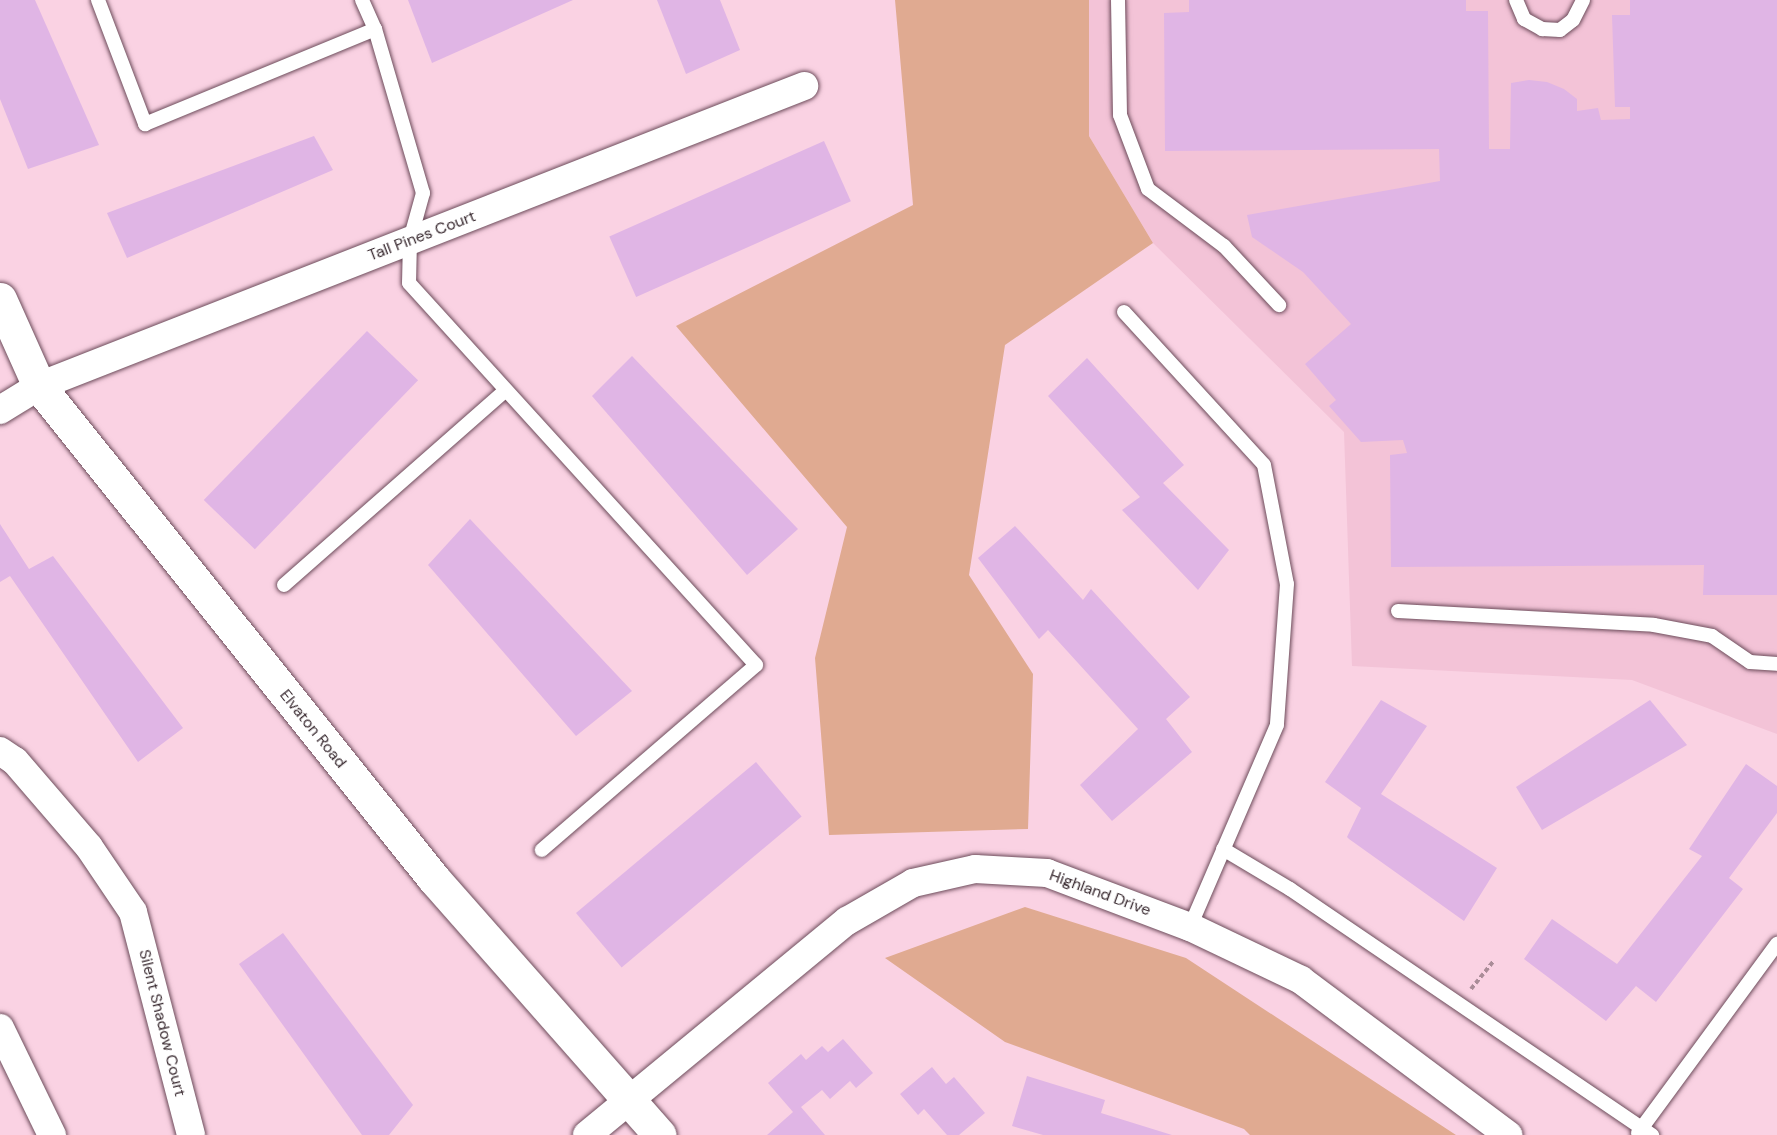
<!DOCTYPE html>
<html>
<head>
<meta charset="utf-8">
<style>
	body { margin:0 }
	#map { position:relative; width:1777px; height:1135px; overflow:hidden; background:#fad2e3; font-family:"DM Sans",sans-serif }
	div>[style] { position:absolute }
	.built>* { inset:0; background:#f3c3d7 }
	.green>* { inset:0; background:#e0aa91 }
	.building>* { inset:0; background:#e0b5e5; transform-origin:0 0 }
	.path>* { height:4px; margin-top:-2px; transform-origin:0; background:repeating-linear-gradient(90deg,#aa8c98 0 4.5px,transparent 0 7.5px) }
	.roads { filter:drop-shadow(0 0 2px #6d4c5b) drop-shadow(0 0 2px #6d4c5b) }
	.service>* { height:14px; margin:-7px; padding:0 7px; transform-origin:7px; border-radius:7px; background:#fff }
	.minor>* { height:28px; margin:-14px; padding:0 14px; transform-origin:14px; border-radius:14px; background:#fff }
	.tertiary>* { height:33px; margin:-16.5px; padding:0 16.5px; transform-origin:16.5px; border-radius:16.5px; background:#fff }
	span { translate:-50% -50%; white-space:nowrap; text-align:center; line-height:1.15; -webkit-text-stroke:4.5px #fff; paint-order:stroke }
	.street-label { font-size:16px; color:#38292f }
</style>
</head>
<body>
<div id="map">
	<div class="built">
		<div style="clip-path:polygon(1089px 0,1777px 0,1777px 734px,1632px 680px,1352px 666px,1344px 432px,1153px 243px,1089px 136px)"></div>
	</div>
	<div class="green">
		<div style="clip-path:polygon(895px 0,1089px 0,1089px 136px,1153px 243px,1005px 345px,969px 575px,1033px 674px,1028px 829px,829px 835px,815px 658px,847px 527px,676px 326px,913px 205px)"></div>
		<div style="clip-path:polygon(1025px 907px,1186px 958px,1456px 1135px,1250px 1135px,1244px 1129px,1005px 1042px,885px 958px)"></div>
	</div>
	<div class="building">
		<div style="clip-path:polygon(0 0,35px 0,99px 145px,28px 169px,0 99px)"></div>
		<div style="clip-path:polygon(408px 0,573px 0,432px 63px)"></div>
		<div style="clip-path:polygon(657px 0,720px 0,740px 50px,686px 74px)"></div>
		<div style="clip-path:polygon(1189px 0,1466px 0,1466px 11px,1488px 11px,1489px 149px,1510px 149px,1511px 83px,1529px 80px,1547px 82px,1564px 89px,1577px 99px,1577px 111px,1598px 108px,1601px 120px,1630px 119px,1630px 107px,1615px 107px,1612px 15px,1630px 15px,1630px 0,1777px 0,1777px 595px,1703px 595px,1704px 565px,1391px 567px,1390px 455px,1407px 453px,1403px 440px,1361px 442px,1329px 406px,1336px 400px,1305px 364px,1351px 324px,1303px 272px,1252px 237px,1247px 215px,1440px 181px,1439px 149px,1165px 151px,1164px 13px,1189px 12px)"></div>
		<div style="clip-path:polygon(314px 136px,333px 170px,127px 258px,107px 213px)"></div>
		<div style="left:824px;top:141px;width:66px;height:235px;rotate:66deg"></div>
		<div style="left:367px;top:331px;width:71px;height:235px;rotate:44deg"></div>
		<div style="clip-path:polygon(632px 356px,798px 529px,747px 575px,592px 396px)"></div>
		<div style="clip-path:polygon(1087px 358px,1184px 465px,1163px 483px,1229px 550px,1198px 590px,1122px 510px,1140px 497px,1048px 396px)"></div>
		<div style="clip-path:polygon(470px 519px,632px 691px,576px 736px,428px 565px)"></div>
		<div style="clip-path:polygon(0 524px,29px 569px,53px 556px,183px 728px,138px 762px,10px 576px,0 582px)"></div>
		<div style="clip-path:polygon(1015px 526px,1083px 600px,1091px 589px,1190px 697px,1166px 719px,1192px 752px,1112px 821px,1080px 785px,1138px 729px,1048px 630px,1039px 639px,978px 558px)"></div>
		<div style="clip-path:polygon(1381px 700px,1427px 726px,1381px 794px,1497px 868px,1464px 921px,1349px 839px,1347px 837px,1361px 808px,1325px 782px)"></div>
		<div style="clip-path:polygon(1650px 700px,1687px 745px,1542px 830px,1516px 787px)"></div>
		<div style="left:756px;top:762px;width:71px;height:235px;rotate:50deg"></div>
		<div style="clip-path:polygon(1746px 764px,1777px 786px,1777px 813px,1729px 878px,1743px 889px,1656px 1002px,1636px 986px,1606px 1021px,1524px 959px,1552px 919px,1617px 964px,1702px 856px,1689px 849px)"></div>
		<div style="clip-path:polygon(283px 933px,413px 1105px,389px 1135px,362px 1135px,239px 964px)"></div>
		<div style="clip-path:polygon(843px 1039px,873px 1073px,856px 1088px,850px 1081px,830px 1099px,822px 1090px,801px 1107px,825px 1135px,767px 1135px,793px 1112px,768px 1083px,801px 1054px,806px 1060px,822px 1046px,828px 1052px)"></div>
		<div style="clip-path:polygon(932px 1067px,946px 1084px,954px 1077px,985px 1113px,959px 1135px,947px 1135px,924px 1109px,918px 1115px,900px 1094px)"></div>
		<div style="clip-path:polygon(1027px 1076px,1105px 1100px,1101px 1113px,1172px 1135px,1043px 1135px,1012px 1126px)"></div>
	</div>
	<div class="path">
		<div style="left:1471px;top:989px;width:35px;rotate:-51deg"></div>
	</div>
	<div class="roads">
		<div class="service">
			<div style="left:98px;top:0;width:133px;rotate:69.2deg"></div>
			<div style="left:145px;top:124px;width:249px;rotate:-22.4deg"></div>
			<div style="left:362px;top:0;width:32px;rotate:66deg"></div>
			<div style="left:375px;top:29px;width:171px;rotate:73.7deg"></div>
			<div style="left:423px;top:193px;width:49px;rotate:105.5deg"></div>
			<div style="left:410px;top:240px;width:43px;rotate:91.3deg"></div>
			<div style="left:409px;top:283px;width:516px;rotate:47.75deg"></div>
			<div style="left:756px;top:665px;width:283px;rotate:139.2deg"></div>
			<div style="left:1118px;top:0;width:115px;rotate:89deg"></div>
			<div style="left:1120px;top:115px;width:79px;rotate:69.3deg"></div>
			<div style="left:1148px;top:189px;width:95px;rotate:36.9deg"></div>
			<div style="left:1224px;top:246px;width:81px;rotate:47deg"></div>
			<div style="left:1516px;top:0;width:21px;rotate:67deg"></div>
			<div style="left:1524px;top:19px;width:21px;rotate:29deg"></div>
			<div style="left:1542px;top:29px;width:18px;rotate:3deg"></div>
			<div style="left:1560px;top:30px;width:16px;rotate:-38deg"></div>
			<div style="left:1573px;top:20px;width:22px;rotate:-63deg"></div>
			<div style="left:1124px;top:312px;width:207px;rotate:47.5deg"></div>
			<div style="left:1264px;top:465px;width:121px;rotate:79.1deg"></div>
			<div style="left:1287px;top:584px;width:141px;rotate:94.1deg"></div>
			<div style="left:1277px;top:725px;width:220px;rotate:113.3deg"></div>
			<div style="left:284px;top:585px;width:295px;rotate:-41.3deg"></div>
			<div style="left:1398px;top:611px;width:256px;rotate:3.1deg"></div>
			<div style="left:1654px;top:625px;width:59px;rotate:10.7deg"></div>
			<div style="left:1712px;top:636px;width:46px;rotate:34.4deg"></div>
			<div style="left:1750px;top:662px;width:27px;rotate:4deg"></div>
			<div style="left:1223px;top:849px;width:78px;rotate:30.8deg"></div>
			<div style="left:1290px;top:889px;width:438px;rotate:34.2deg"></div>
			<div style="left:1638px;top:1133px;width:235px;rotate:-53.7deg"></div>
		</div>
		<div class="minor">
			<div style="left:0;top:410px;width:46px;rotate:-31.6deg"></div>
			<div style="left:39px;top:386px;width:822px;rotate:-21.41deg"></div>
			<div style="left:0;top:751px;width:18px;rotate:34deg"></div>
			<div style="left:15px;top:761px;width:113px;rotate:49.3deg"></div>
			<div style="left:89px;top:847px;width:78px;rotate:55.9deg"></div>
			<div style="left:133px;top:912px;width:230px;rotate:75.4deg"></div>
			<div style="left:0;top:1028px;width:119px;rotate:64.1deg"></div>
			<div style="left:587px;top:1135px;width:337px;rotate:-39.5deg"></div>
			<div style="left:847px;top:921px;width:76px;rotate:-29.9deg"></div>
			<div style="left:913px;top:883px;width:64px;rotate:-12.7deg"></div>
			<div style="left:975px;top:869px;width:72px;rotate:3.2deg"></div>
			<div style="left:1047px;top:873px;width:153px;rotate:20.7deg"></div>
			<div style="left:1190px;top:927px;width:123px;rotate:25.5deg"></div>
			<div style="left:1301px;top:980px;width:259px;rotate:36.8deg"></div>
		</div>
		<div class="tertiary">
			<div style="left:0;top:299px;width:95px;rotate:65.9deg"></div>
			<div style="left:39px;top:386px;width:632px;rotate:51.3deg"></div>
			<div style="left:434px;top:879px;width:341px;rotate:48.6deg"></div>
		</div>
	</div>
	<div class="street-label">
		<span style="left:422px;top:236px;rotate:-21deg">Tall Pines Court</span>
		<span style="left:313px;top:729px;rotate:51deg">Elvaton Road</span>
		<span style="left:1100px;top:893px;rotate:20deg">Highland Drive</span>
		<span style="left:162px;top:1023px;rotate:76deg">Silent Shadow Court</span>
	</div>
</div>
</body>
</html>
